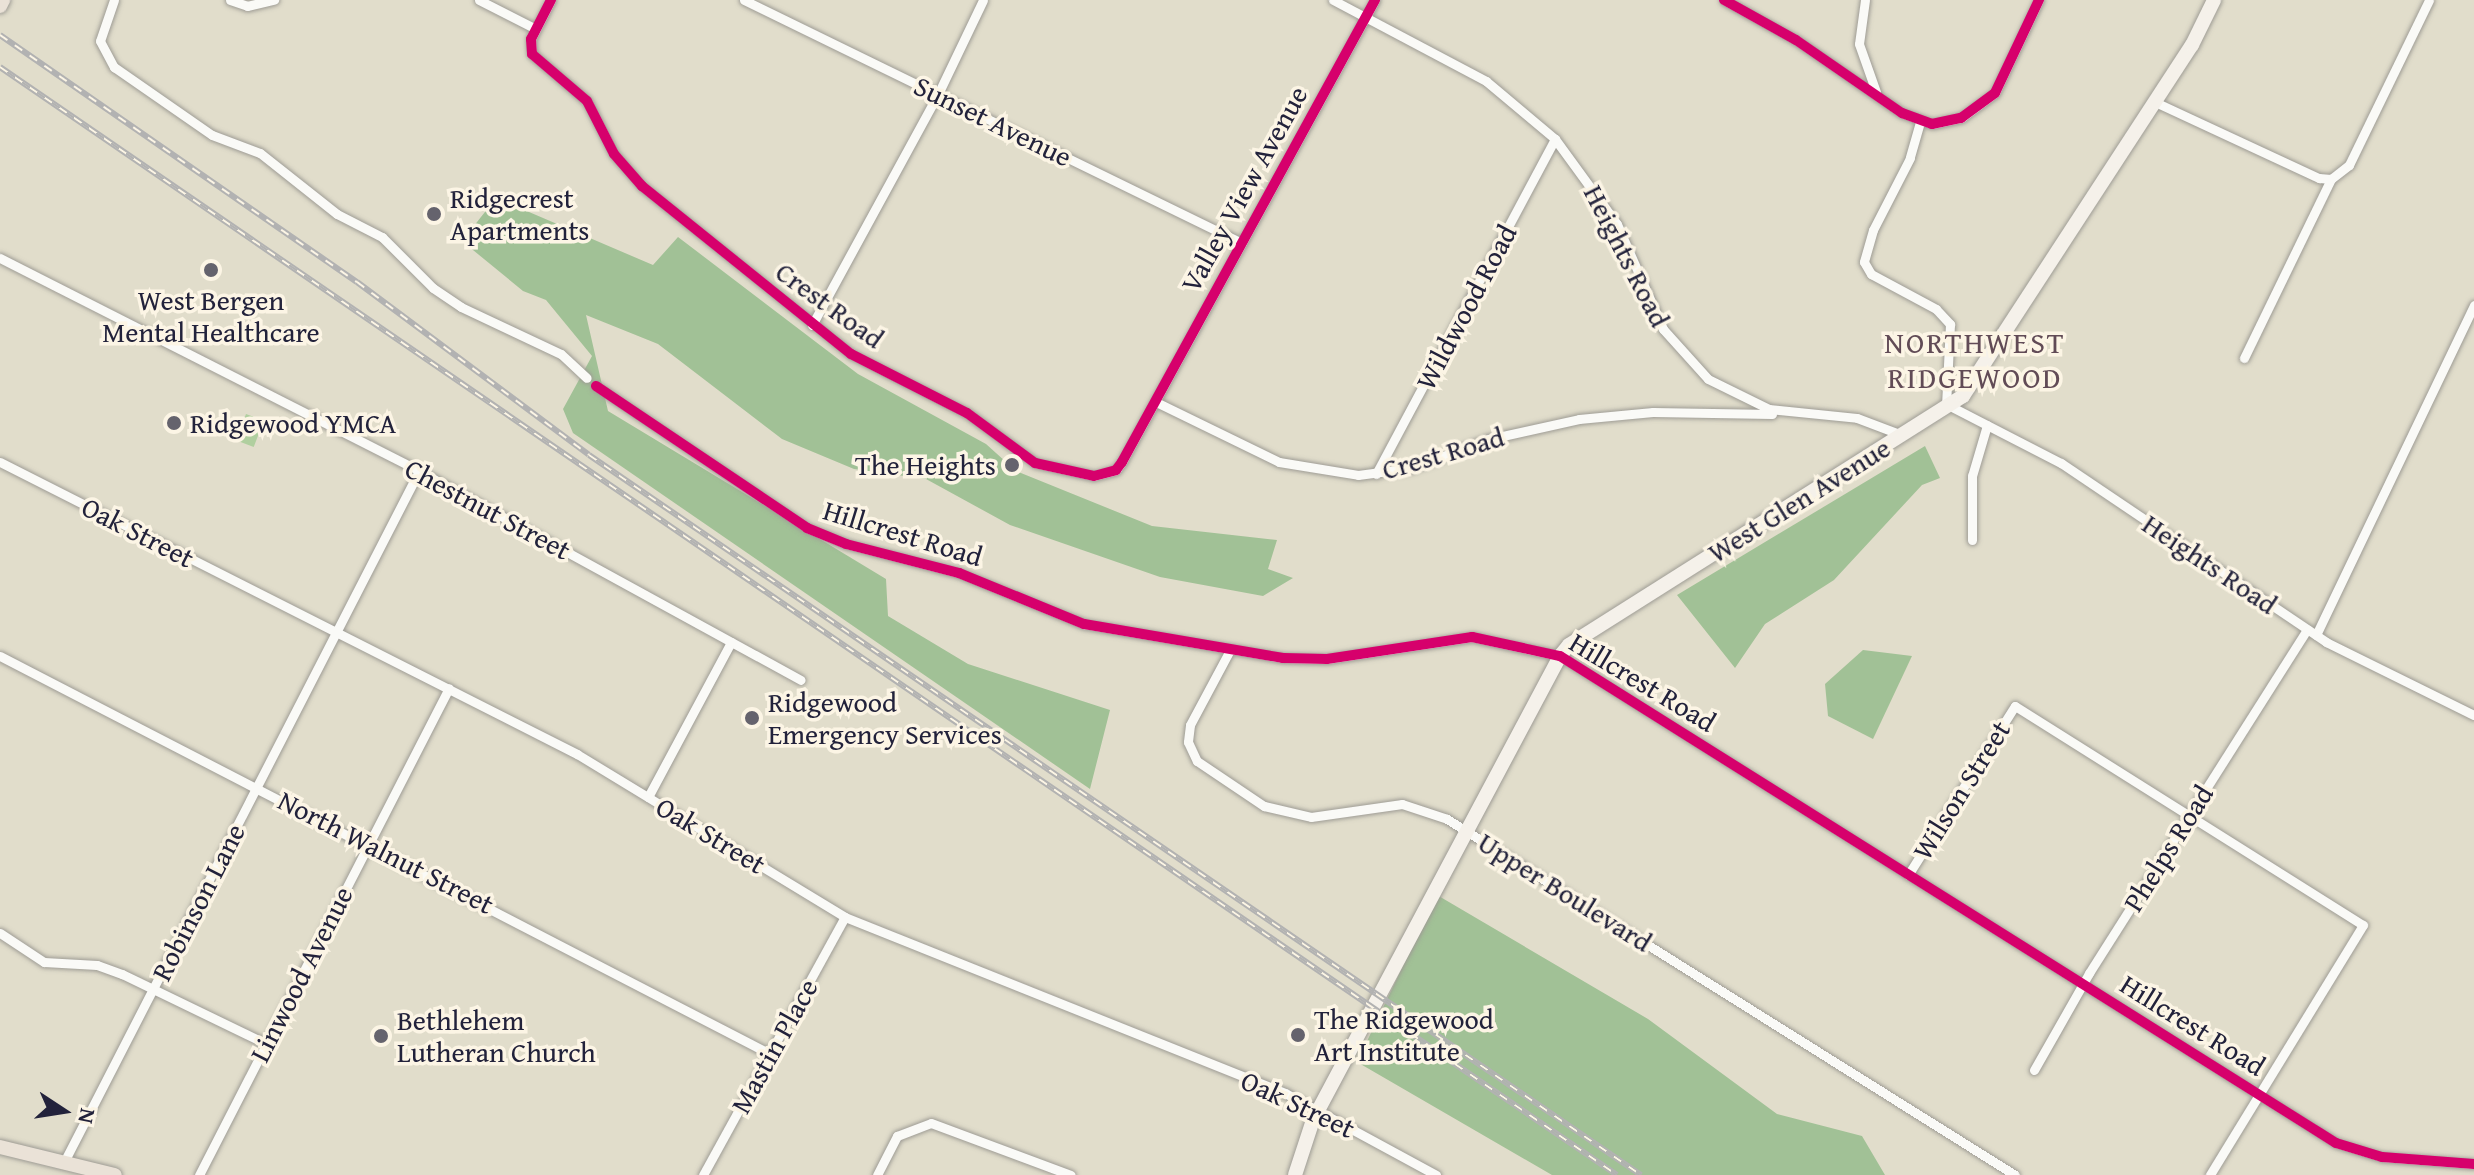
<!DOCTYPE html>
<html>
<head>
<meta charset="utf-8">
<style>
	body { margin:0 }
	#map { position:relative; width:2474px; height:1175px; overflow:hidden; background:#e1ddcb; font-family:"Gentium Book Plus",serif }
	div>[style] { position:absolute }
	.green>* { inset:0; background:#b0cf9f; transform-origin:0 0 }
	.forest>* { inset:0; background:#a1c196 }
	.roads { filter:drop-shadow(0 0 2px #9e9c95) drop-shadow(0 0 2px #9e9c95) }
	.street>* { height:9px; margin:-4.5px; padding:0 4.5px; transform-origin:4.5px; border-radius:4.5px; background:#fafaf7 }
	.secondary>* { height:14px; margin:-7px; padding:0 7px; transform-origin:7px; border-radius:7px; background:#f5f1ea }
	.primary>* { height:14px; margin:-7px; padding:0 7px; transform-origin:7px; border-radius:7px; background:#eae2d7 }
	.rail>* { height:6px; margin-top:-3px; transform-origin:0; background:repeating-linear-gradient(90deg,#fcf5e5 0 9px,#b2b2b2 0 18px); box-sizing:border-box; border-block:2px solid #b2b2b2 }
	.cycleway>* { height:10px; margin:-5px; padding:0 5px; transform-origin:5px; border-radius:5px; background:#d6006c }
	.dots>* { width:22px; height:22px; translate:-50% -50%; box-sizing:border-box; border:4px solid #fcf5e5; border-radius:50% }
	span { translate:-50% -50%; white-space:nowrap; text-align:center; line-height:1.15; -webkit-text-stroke:7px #fcf5e5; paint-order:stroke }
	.street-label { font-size:28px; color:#22223b }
	.poi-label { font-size:28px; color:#22223b }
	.left { translate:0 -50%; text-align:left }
	.right { translate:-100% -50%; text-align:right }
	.neighbourhood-label { font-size:30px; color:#614b56; letter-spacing:2px }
	.north { position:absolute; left:24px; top:1071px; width:80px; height:80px; -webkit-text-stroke:6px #fcf5e5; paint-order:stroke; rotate:102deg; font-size:22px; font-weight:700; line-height:32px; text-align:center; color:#22223b }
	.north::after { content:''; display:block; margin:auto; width:28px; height:36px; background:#22223b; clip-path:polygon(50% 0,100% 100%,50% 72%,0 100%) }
</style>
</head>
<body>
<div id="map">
	<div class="green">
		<div style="left:246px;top:414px;width:19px;height:28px;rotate:21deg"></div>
	</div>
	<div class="forest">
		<div style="clip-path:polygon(496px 198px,653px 265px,678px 237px,858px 374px,986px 444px,1016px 471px,1152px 526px,1277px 540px,1268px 569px,1293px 578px,1263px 596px,1160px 577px,1010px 525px,926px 479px,854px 469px,782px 439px,658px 344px,586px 315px,608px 411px,886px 579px,888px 616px,968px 664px,1110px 710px,1090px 789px,573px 433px,563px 409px,592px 356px,546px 300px,523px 291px,462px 241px)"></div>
		<div style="clip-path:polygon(1925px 446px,1940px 478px,1922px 485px,1834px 580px,1765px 624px,1735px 668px,1677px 595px)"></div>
		<div style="clip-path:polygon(1863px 650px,1912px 656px,1873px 739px,1828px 716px,1825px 684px)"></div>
		<div style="clip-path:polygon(1437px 895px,1648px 1019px,1777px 1114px,1862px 1136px,1885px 1175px,1552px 1175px,1357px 1062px)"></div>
	</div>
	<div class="roads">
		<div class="street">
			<div style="left:114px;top:0;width:43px;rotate:108.9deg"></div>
			<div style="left:100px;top:41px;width:30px;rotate:62deg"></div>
			<div style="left:114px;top:67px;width:119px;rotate:34.8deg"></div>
			<div style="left:212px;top:135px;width:51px;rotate:20.6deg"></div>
			<div style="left:260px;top:153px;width:98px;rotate:38.4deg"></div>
			<div style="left:337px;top:214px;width:51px;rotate:27.1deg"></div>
			<div style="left:382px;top:237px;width:72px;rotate:45deg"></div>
			<div style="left:433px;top:288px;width:34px;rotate:34deg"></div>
			<div style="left:461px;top:307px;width:110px;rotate:25.2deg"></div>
			<div style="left:561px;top:354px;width:35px;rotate:43deg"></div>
			<div style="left:230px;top:0;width:18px;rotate:19deg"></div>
			<div style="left:247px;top:6px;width:28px;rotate:-13deg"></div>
			<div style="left:479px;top:0;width:64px;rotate:27deg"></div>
			<div style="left:551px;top:0;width:44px;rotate:117.1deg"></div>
			<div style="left:531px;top:39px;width:15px;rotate:86deg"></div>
			<div style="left:532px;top:54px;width:72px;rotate:40.5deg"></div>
			<div style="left:587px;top:101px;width:59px;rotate:63deg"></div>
			<div style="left:614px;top:154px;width:43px;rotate:48.8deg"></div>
			<div style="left:642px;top:186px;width:268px;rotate:38.8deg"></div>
			<div style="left:851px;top:354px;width:130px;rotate:27deg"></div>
			<div style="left:967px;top:413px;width:84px;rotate:36.3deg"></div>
			<div style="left:1035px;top:463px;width:60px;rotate:12.4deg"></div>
			<div style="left:1094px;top:476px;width:23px;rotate:-15deg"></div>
			<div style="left:1116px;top:470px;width:10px;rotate:-53deg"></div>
			<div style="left:1122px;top:462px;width:527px;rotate:-61.29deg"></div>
			<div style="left:744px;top:0;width:554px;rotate:26.01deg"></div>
			<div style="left:1333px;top:0;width:173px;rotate:27.9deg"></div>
			<div style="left:1486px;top:81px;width:90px;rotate:40deg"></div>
			<div style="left:1555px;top:139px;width:105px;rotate:53.9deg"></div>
			<div style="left:1617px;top:224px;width:115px;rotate:66.3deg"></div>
			<div style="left:1663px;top:329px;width:67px;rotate:48deg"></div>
			<div style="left:1708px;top:379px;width:68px;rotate:26.2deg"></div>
			<div style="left:1769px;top:409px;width:88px;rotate:5.8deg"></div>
			<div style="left:1857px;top:418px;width:48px;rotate:20.7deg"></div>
			<div style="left:1724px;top:0;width:82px;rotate:29.1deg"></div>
			<div style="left:1796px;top:40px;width:129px;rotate:34.6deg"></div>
			<div style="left:1902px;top:113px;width:32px;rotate:20deg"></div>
			<div style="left:1932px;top:124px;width:30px;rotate:-12deg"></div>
			<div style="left:1961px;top:118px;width:42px;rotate:-36.3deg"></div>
			<div style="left:1995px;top:93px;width:103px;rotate:-64.7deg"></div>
			<div style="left:1865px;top:0;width:44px;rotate:97.8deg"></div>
			<div style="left:1859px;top:44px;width:51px;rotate:70.5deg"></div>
			<div style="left:2155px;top:102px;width:181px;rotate:24.9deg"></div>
			<div style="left:2319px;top:178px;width:12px;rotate:5deg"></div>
			<div style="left:2331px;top:179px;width:23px;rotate:-38deg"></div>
			<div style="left:2349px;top:165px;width:183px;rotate:-64.1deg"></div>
			<div style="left:1920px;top:122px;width:37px;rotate:106deg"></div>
			<div style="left:1910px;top:158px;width:81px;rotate:117.2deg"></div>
			<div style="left:1873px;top:230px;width:33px;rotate:106deg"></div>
			<div style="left:1864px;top:262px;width:14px;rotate:60deg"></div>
			<div style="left:1871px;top:274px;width:74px;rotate:28.3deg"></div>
			<div style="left:1936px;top:309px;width:21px;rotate:47deg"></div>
			<div style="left:1950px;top:324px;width:83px;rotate:92.8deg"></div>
			<div style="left:0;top:258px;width:470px;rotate:26.9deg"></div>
			<div style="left:419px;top:471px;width:435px;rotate:28.7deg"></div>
			<div style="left:812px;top:325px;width:263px;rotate:-61.4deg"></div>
			<div style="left:938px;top:94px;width:104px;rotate:-64.4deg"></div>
			<div style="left:2244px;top:358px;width:199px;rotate:-64.1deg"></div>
			<div style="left:596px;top:386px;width:254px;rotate:33.9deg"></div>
			<div style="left:807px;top:528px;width:42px;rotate:22.3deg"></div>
			<div style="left:846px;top:544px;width:117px;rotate:14.4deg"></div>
			<div style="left:959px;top:573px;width:135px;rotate:22.2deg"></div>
			<div style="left:1084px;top:624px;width:202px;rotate:9.7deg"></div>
			<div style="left:1283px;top:658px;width:44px;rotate:1.3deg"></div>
			<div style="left:1327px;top:659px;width:147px;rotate:-8.6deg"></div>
			<div style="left:1472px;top:637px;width:90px;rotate:12.2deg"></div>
			<div style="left:1560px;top:656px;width:916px;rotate:32.11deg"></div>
			<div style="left:2336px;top:1143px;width:48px;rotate:16.9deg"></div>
			<div style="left:2382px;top:1157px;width:92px;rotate:4.4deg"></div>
			<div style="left:1156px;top:402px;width:137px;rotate:26deg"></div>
			<div style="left:1279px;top:462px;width:80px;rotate:9.3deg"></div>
			<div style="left:1358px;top:475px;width:53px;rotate:-7.5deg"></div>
			<div style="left:1411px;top:468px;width:83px;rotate:-20.4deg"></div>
			<div style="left:1489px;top:439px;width:92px;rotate:-12.5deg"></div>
			<div style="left:1579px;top:419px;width:74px;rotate:-5.4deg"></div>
			<div style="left:1653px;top:412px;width:119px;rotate:1deg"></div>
			<div style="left:1950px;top:406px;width:125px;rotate:27.2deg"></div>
			<div style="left:2061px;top:463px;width:320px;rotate:34deg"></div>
			<div style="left:2326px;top:642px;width:165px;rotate:26.3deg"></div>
			<div style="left:0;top:462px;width:647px;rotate:26.84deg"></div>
			<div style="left:577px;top:754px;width:314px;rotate:31.3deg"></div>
			<div style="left:845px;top:917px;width:474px;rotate:21.8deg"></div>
			<div style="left:1285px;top:1093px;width:172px;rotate:28.5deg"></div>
			<div style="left:1376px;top:474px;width:380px;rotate:-61.9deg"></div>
			<div style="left:1972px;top:540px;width:64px;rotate:-90deg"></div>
			<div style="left:1972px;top:476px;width:53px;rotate:-73.6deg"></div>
			<div style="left:2316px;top:635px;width:366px;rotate:-64.4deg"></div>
			<div style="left:1230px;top:650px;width:85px;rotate:118.1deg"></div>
			<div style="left:1190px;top:725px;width:17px;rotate:97deg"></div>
			<div style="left:1188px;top:742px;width:21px;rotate:65deg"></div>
			<div style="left:1197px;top:761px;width:81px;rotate:33.9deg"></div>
			<div style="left:1264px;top:806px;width:48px;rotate:13.2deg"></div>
			<div style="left:1311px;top:817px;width:92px;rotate:-8.1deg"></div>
			<div style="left:1402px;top:804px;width:47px;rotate:18.4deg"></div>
			<div style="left:1447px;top:819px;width:670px;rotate:32.08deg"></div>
			<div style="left:0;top:656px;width:867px;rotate:27.33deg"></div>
			<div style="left:648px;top:797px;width:176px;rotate:-61.8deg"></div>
			<div style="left:1908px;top:875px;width:200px;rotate:-57.7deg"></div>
			<div style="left:2015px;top:706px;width:411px;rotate:32.2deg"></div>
			<div style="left:2363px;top:925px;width:293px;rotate:121.5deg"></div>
			<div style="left:0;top:933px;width:53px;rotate:33.4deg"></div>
			<div style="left:44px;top:962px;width:53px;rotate:3.2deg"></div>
			<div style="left:97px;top:965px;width:27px;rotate:20deg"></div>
			<div style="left:122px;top:974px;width:159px;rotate:25.8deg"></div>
			<div style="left:2034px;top:1070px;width:112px;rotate:-60.4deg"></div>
			<div style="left:2089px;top:973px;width:407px;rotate:-57.6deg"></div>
			<div style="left:64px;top:1162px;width:777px;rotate:-62.81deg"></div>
			<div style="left:199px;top:1175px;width:547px;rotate:-62.83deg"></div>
			<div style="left:703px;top:1175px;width:294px;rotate:-61.2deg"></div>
			<div style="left:877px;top:1175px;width:44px;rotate:-62.9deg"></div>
			<div style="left:897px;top:1136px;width:36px;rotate:-21deg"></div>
			<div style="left:931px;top:1123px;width:149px;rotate:20.4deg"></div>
		</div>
		<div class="secondary">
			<div style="left:1295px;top:1175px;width:58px;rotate:-71.9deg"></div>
			<div style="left:1313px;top:1120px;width:526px;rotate:-61.97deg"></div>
			<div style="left:1560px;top:656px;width:14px;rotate:-51deg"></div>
			<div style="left:1569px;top:645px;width:466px;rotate:-32.3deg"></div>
			<div style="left:1963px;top:396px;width:419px;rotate:-56.9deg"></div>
			<div style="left:2192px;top:45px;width:50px;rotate:-63.9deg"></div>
		</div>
		<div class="primary">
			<div style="left:0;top:6px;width:7px;rotate:-63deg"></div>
			<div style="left:0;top:1147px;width:118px;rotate:13.7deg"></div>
		</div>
	</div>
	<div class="rail">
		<div style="left:0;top:35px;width:434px;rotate:34.7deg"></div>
		<div style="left:357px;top:282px;width:289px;rotate:36.7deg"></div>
		<div style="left:589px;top:455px;width:1275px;rotate:34.39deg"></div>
		<div style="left:0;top:67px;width:1960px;rotate:34.42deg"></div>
	</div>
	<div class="cycleway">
		<div style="left:551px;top:0;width:44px;rotate:117.1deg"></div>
		<div style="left:531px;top:39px;width:15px;rotate:86deg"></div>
		<div style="left:532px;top:54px;width:72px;rotate:40.5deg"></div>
		<div style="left:587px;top:101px;width:59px;rotate:63deg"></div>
		<div style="left:614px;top:154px;width:43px;rotate:48.8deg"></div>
		<div style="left:642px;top:186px;width:268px;rotate:38.8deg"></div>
		<div style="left:851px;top:354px;width:130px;rotate:27deg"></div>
		<div style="left:967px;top:413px;width:84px;rotate:36.3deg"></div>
		<div style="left:1035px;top:463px;width:60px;rotate:12.4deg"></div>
		<div style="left:1094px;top:476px;width:23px;rotate:-15deg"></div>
		<div style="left:1116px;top:470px;width:10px;rotate:-53deg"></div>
		<div style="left:1122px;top:462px;width:527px;rotate:-61.29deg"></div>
		<div style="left:1724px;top:0;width:82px;rotate:29.1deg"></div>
		<div style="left:1796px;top:40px;width:129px;rotate:34.6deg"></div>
		<div style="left:1902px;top:113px;width:32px;rotate:20deg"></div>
		<div style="left:1932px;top:124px;width:30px;rotate:-12deg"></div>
		<div style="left:1961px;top:118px;width:42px;rotate:-36.3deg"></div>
		<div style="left:1995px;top:93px;width:103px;rotate:-64.7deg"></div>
		<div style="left:596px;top:386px;width:254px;rotate:33.9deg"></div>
		<div style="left:807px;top:528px;width:42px;rotate:22.3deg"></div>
		<div style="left:846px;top:544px;width:117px;rotate:14.4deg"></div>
		<div style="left:959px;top:573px;width:135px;rotate:22.2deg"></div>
		<div style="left:1084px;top:624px;width:202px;rotate:9.7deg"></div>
		<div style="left:1283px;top:658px;width:44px;rotate:1.3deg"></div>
		<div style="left:1327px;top:659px;width:147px;rotate:-8.6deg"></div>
		<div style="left:1472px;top:637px;width:90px;rotate:12.2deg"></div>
		<div style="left:1560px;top:656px;width:916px;rotate:32.11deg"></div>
		<div style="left:2336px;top:1143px;width:48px;rotate:16.9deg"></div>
		<div style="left:2382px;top:1157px;width:92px;rotate:4.4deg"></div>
	</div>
	<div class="dots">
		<div style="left:434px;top:214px;background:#65636d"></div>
		<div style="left:211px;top:270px;background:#65636d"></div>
		<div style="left:174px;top:423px;background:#65636d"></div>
		<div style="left:1012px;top:465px;background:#65636d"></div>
		<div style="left:752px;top:718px;background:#65636d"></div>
		<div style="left:1298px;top:1035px;background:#65636d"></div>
		<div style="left:381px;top:1036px;background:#65636d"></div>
	</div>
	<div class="street-label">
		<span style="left:993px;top:121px;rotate:26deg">Sunset Avenue</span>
		<span style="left:1244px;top:189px;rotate:-61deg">Valley View Avenue</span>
		<span style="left:1627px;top:256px;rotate:63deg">Heights Road</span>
		<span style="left:830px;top:305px;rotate:36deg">Crest Road</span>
		<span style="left:1466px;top:307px;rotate:-62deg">Wildwood Road</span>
		<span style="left:1443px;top:453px;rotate:-16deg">Crest Road</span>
		<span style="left:1799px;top:500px;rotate:-32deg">West Glen Avenue</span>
		<span style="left:488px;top:509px;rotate:28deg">Chestnut Street</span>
		<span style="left:138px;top:532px;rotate:27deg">Oak Street</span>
		<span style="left:903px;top:533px;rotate:17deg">Hillcrest Road</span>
		<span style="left:2210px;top:564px;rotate:34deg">Heights Road</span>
		<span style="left:1643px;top:682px;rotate:31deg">Hillcrest Road</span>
		<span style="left:1961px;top:790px;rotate:-58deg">Wilson Street</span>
		<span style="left:711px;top:835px;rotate:31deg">Oak Street</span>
		<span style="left:2168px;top:848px;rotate:-58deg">Phelps Road</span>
		<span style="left:386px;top:852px;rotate:27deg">North Walnut Street</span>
		<span style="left:1565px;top:892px;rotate:32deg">Upper Boulevard</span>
		<span style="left:198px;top:902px;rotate:-63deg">Robinson Lane</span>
		<span style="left:301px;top:974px;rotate:-63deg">Linwood Avenue</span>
		<span style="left:2193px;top:1025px;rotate:32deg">Hillcrest Road</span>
		<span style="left:774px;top:1046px;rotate:-61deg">Mastin Place</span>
		<span style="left:1298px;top:1104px;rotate:25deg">Oak Street</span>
	</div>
	<div class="poi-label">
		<span class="left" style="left:450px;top:214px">Ridgecrest<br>Apartments</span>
		<span style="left:211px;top:316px">West Bergen<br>Mental Healthcare</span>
		<span class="left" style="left:190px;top:423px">Ridgewood YMCA</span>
		<span class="right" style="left:996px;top:465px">The Heights</span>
		<span class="left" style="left:768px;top:718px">Ridgewood<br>Emergency Services</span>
		<span class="left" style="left:1314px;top:1035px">The Ridgewood<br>Art Institute</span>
		<span class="left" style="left:397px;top:1036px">Bethlehem<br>Lutheran Church</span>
	</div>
	<div class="neighbourhood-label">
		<span style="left:1975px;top:359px">NORTHWEST<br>RIDGEWOOD</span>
	</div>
	<div class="north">N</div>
</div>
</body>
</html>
